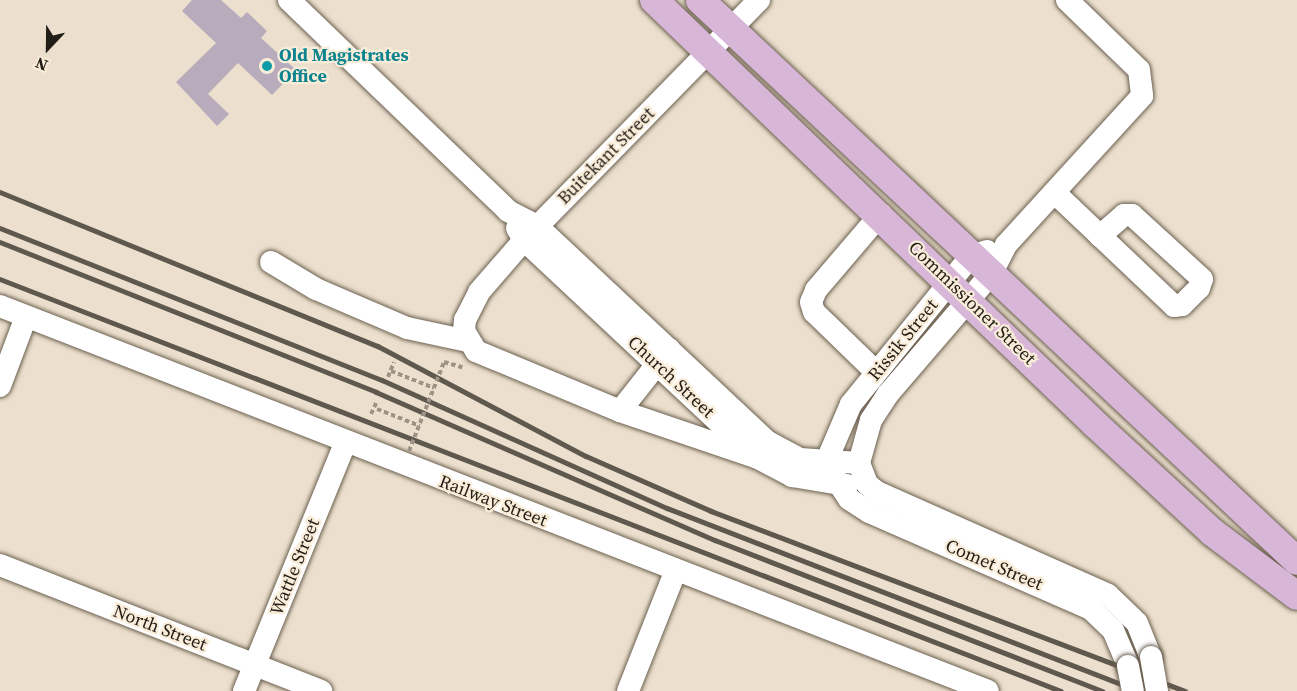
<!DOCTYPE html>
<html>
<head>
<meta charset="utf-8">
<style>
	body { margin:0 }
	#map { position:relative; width:1297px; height:691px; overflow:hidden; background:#ecdfcd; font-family:"Source Serif 4",serif }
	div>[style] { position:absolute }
	.building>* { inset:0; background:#b7abbc }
	.path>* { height:4px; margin-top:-2px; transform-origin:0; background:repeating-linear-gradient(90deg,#9d9385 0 4.5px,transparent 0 7.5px) }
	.roads { filter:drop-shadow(0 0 2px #6b6050) drop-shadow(0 0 2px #6b6050) }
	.minor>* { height:22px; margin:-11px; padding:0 11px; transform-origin:11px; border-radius:11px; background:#fff }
	.major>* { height:28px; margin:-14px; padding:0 14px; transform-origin:14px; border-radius:14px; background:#d7b6d7 }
	.rail>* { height:4.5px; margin:-2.25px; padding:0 2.25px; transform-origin:2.25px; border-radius:2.25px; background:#5f584e }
	.path-bridge>* { height:4px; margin-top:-2px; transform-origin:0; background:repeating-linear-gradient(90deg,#9d9385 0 4.5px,transparent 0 7.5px) }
	.bridges { filter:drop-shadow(0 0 2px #6b6050) drop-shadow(0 0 2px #6b6050) }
	.minor-bridge>* { height:22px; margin:-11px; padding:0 11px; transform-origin:11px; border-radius:11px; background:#fff }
	.dots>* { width:16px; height:16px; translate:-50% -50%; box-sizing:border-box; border:3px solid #f9edda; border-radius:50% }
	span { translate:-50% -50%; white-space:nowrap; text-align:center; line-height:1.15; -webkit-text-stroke:4.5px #f9edda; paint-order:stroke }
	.culture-label { font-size:18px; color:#0d838f; font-weight:700 }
	.left { translate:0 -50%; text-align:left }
	.street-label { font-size:18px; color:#221e17 }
	.north { position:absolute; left:18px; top:18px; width:60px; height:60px; -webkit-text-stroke:4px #f9edda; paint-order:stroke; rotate:202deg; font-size:16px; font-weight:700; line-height:24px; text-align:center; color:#221e17 }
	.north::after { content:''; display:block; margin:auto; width:21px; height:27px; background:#221e17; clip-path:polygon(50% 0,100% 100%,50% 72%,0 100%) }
</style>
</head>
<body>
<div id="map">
	<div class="building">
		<div style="clip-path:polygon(192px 0,221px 0,241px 18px,247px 12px,267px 31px,261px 38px,296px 70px,272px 95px,238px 63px,208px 94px,229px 114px,217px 126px,176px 82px,216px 43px,182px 11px)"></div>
	</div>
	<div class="path">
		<div style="left:444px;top:362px;width:19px;rotate:16deg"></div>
		<div style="left:391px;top:371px;width:46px;rotate:21.6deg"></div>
		<div style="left:388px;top:377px;width:16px;rotate:-68deg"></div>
		<div style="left:377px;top:409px;width:46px;rotate:21.6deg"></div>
		<div style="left:371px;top:414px;width:14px;rotate:-65deg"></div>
	</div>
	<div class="roads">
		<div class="minor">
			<div style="left:289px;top:0;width:304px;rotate:43.9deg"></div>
			<div style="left:508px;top:211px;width:33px;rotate:27deg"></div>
			<div style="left:537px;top:226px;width:316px;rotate:43.1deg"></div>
			<div style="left:768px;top:442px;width:36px;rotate:28deg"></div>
			<div style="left:800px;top:459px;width:59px;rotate:3.9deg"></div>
			<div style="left:1067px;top:0;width:100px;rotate:44.2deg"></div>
			<div style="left:1139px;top:70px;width:26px;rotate:83deg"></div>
			<div style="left:1142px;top:96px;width:202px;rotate:132.4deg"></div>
			<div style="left:1006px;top:245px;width:33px;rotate:117deg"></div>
			<div style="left:991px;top:274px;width:158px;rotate:130.6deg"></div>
			<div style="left:888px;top:394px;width:31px;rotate:123deg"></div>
			<div style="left:871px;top:420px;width:45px;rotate:105.6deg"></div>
			<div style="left:859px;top:463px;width:22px;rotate:69deg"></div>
			<div style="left:867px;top:484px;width:13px;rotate:39deg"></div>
			<div style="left:877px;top:492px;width:253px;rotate:24deg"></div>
			<div style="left:1108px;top:595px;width:40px;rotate:44deg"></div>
			<div style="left:1137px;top:623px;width:37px;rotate:68deg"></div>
			<div style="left:1055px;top:193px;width:164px;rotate:43.5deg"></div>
			<div style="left:1174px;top:306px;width:8px;rotate:-7deg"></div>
			<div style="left:1182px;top:305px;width:24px;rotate:-45deg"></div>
			<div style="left:1199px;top:288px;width:9px;rotate:-72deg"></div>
			<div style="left:1202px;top:279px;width:95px;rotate:-137.6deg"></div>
			<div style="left:1132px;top:215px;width:8px;rotate:180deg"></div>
			<div style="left:1124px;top:215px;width:32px;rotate:139deg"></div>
			<div style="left:517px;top:228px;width:14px;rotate:60deg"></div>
			<div style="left:524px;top:240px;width:318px;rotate:43.1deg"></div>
			<div style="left:756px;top:457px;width:41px;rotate:27.8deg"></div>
			<div style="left:792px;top:476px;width:56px;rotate:9.3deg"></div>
			<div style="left:987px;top:251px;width:17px;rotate:163deg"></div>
			<div style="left:971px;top:256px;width:191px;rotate:129deg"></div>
			<div style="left:851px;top:404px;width:53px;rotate:113.2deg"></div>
			<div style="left:830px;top:453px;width:19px;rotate:87deg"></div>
			<div style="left:831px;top:472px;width:32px;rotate:56deg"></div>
			<div style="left:849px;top:499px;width:24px;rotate:33deg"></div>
			<div style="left:869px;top:512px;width:242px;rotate:23.6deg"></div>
			<div style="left:1091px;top:609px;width:30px;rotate:44deg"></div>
			<div style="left:1113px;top:630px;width:39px;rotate:67deg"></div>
			<div style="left:271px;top:262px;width:52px;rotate:31deg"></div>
			<div style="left:316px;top:289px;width:99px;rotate:23.2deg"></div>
			<div style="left:407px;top:328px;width:62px;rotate:12deg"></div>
			<div style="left:0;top:306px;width:1060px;rotate:21.29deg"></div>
			<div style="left:669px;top:349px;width:79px;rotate:128.3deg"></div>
			<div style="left:620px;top:411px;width:156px;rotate:-157.4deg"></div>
			<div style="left:476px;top:351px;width:23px;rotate:-121deg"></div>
			<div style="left:464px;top:331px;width:11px;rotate:-85deg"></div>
			<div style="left:465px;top:320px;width:31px;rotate:-63deg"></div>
			<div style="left:479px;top:292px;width:69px;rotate:-49.1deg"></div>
			<div style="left:524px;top:240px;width:336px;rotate:-45.6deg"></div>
			<div style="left:876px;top:372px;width:86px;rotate:-135.9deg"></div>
			<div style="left:814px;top:312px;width:10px;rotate:-107deg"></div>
			<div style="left:811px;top:302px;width:13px;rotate:-67deg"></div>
			<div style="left:816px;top:290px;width:100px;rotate:-49.5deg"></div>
			<div style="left:0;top:386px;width:74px;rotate:-69.4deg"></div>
			<div style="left:620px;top:411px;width:143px;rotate:18.8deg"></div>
			<div style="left:0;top:565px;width:345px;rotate:21.4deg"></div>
			<div style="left:244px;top:691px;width:268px;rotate:-67.8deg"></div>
			<div style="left:628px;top:691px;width:128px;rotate:-68.4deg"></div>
		</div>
		<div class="major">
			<div style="left:654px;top:0;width:612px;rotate:43.87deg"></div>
			<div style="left:1095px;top:424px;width:159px;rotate:42.7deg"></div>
			<div style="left:1212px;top:532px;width:106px;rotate:37deg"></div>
			<div style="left:700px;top:0;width:819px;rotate:43.22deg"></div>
		</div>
	</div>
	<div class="rail">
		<div style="left:0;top:192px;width:408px;rotate:22.2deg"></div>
		<div style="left:378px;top:346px;width:235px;rotate:27.9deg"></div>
		<div style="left:586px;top:456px;width:137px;rotate:23.7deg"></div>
		<div style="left:711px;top:511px;width:507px;rotate:20.79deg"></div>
		<div style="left:0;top:228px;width:411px;rotate:21.7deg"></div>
		<div style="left:382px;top:380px;width:312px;rotate:24.2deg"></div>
		<div style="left:667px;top:508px;width:506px;rotate:21.19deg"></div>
		<div style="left:0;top:242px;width:405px;rotate:21.7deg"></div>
		<div style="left:376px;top:392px;width:370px;rotate:23.6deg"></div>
		<div style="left:715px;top:540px;width:416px;rotate:21.3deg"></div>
		<div style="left:0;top:279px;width:1138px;rotate:21.22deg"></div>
	</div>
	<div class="path-bridge">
		<div style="left:409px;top:451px;width:96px;rotate:-68.5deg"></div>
	</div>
	<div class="bridges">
		<div class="minor-bridge">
			<div style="left:1151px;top:657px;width:35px;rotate:80deg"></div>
			<div style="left:1128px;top:666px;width:25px;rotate:79deg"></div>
		</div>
	</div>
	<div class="dots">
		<div style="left:267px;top:66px;background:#0f9aa8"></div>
	</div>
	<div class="culture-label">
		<span class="left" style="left:279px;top:66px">Old Magistrates<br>Office</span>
	</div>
	<div class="street-label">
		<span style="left:606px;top:156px;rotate:-45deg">Buitekant Street</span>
		<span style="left:972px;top:303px;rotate:44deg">Commissioner Street</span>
		<span style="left:903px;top:340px;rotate:-51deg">Rissik Street</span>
		<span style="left:671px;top:377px;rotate:43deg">Church Street</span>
		<span style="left:493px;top:501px;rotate:21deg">Railway Street</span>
		<span style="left:994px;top:565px;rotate:23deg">Comet Street</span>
		<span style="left:295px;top:567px;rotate:-68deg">Wattle Street</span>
		<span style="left:160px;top:628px;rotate:21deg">North Street</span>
	</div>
	<div class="north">N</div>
</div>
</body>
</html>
